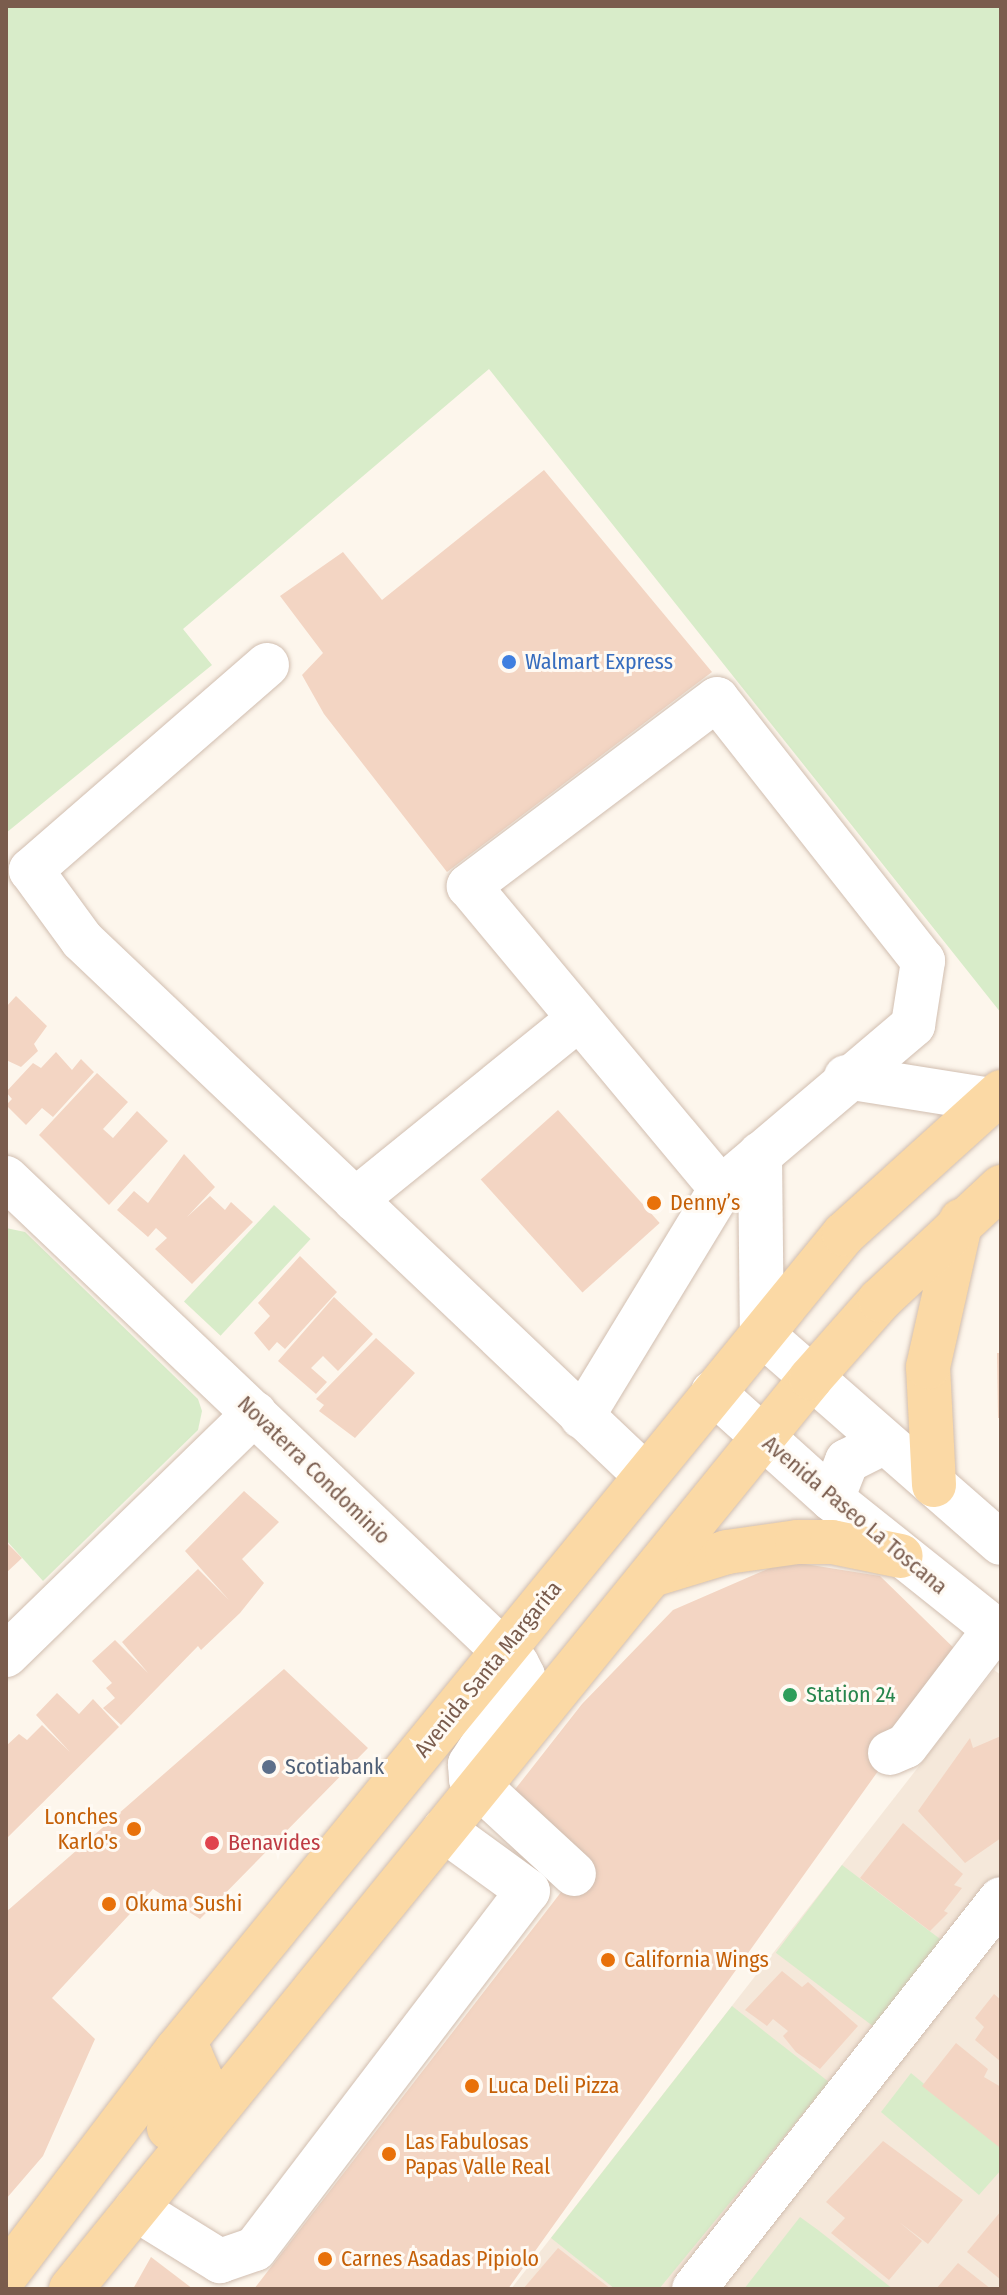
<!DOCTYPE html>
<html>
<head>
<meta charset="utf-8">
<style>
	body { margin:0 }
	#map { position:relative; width:1007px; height:2295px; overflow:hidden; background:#fdf6ec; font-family:"Fira Sans Condensed",sans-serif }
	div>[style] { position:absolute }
	.residential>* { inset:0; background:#f5e8da }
	.green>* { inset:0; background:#d8ecc9; transform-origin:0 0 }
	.building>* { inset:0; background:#f3d5c3; transform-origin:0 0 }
	.roads { filter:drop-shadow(0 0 2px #d1beb0) drop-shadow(0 0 2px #d1beb0) }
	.minor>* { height:44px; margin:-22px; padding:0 22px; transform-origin:22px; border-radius:22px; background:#fff }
	.major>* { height:44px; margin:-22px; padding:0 22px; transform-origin:22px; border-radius:22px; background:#fbd9a5 }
	.dots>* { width:22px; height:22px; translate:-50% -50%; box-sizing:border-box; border:4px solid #fffaf3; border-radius:50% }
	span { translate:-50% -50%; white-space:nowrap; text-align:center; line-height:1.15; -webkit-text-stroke:6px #fffaf3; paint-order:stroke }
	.shop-label { font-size:22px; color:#366cbe }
	.left { translate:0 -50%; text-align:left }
	.food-label { font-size:22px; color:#c56008 }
	.right { translate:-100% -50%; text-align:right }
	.street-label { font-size:22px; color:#7a5c4d }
	.leisure-label { font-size:22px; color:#27864d }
	.service-label { font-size:22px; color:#4e5e75 }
	.health-label { font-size:22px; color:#be3a42 }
	.frame { position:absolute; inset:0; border:8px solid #7a5c4d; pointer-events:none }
</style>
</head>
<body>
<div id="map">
	<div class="residential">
		<div style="clip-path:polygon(994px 1670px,1001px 1675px,1001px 2289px,511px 2289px)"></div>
	</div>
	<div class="green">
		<div style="clip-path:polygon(6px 6px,1001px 6px,1001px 1013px,489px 369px,183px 629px,212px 665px,6px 833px)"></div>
		<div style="left:274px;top:1205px;width:50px;height:132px;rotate:43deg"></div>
		<div style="clip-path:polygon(6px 1228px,25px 1232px,198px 1399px,202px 1411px,198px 1430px,43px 1581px,6px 1540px)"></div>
		<div style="left:842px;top:1865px;width:129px;height:110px;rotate:37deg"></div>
		<div style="clip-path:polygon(732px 2006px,829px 2082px,659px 2289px,615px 2289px,551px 2238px)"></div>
		<div style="clip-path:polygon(911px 2073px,1001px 2148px,1001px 2170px,979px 2195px,881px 2112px)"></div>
		<div style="clip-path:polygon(800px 2217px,818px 2230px,893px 2289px,744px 2289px)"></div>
	</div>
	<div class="building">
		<div style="clip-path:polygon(544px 470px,712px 672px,447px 872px,324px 714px,302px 675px,323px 653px,280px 596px,343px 552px,382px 600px)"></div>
		<div style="clip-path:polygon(16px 996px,47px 1026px,34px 1044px,38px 1051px,21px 1067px,6px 1060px,6px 1007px)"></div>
		<div style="clip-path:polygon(56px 1052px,72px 1070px,81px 1059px,94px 1072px,53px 1117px,42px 1108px,26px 1125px,6px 1105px,12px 1099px,6px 1092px,33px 1063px,41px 1068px)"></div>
		<div style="clip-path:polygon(97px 1073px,128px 1102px,103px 1129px,113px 1138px,137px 1111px,168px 1141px,109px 1205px,39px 1135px)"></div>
		<div style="left:558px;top:1110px;width:152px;height:104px;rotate:48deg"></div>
		<div style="clip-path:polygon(184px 1154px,215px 1187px,187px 1217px,210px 1196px,225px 1210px,231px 1202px,253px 1222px,192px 1284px,155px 1249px,167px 1238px,156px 1228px,148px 1237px,117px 1210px,134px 1191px,148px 1203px)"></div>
		<div style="clip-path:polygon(300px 1256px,337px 1292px,285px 1349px,277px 1342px,269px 1351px,254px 1333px,270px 1316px,258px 1303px)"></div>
		<div style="clip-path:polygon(334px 1297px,373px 1334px,338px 1371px,323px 1356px,311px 1368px,327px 1382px,316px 1394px,278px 1361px)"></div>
		<div style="clip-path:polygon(376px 1338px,415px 1373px,355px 1438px,319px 1411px,324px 1405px,316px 1399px)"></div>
		<div style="clip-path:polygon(997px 1353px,1001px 1353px,1001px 1418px,998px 1418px)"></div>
		<div style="clip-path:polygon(244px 1491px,279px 1522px,242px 1559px,264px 1583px,240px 1613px,201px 1650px,198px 1646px,121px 1725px,103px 1708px,115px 1698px,106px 1688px,112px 1683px,92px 1661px,115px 1640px,148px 1673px,122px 1642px,198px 1569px,229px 1600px,185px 1551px)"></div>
		<div style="clip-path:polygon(6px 1542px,22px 1558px,6px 1573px)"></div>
		<div style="clip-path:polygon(786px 1561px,880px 1576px,961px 1655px,508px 2289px,254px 2289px,582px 1865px,502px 1806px,582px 1704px,673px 1610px)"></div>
		<div style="clip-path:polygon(284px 1669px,368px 1748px,200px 1919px,153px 1889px,52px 1998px,95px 2039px,43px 2156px,6px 2199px,6px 1912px)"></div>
		<div style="clip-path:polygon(57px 1693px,79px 1714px,93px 1699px,119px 1727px,6px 1839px,6px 1746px,19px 1734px,27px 1740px,42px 1725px,70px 1752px,36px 1715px)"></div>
		<div style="clip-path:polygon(1001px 1736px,1001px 1838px,965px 1863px,918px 1811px,970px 1738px,973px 1748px)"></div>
		<div style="clip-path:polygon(903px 1823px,963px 1874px,954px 1885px,962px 1888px,944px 1911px,948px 1913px,930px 1931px,860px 1878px)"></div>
		<div style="clip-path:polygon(782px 1971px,802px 1987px,808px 1982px,858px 2026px,820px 2069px,796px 2052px,783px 2036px,788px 2031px,773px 2019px,767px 2026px,745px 2010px)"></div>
		<div style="clip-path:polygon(994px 1994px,1001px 2000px,1001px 2062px,975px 2040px,984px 2027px,975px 2018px)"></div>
		<div style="clip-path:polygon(956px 2043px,988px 2069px,984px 2077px,1001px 2087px,999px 2147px,922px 2086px)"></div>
		<div style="clip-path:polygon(883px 2141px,963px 2200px,928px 2244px,899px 2222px,922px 2241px,889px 2280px,831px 2233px,845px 2218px,826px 2202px)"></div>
		<div style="clip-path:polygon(1001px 2211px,1001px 2280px,967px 2252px)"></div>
		<div style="clip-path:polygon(558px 2248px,611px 2289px,523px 2289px)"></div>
		<div style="clip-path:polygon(151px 2257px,193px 2289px,133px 2289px)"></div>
		<div style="clip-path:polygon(958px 2263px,991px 2289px,936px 2289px)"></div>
	</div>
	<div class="roads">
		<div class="minor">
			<div style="left:267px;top:665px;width:313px;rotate:139deg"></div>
			<div style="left:31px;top:870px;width:87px;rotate:53.9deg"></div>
			<div style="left:82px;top:940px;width:777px;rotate:43.54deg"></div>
			<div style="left:846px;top:1077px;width:147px;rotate:9deg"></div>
			<div style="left:760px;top:1154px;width:180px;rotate:89.4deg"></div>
			<div style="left:762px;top:1334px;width:317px;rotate:41.2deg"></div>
			<div style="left:6px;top:1178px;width:705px;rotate:43.56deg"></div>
			<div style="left:517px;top:1664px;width:13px;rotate:63deg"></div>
			<div style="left:523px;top:1676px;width:11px;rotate:105deg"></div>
			<div style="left:520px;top:1687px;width:92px;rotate:123deg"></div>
			<div style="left:470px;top:1764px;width:15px;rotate:86deg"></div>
			<div style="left:471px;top:1779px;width:140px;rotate:42.7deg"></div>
			<div style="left:355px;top:1200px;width:286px;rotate:-39deg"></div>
			<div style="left:713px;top:1392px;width:160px;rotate:42deg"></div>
			<div style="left:832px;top:1499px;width:216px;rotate:38.6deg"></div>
			<div style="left:582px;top:1417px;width:268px;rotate:-58.7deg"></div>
			<div style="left:721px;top:1188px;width:252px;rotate:-40.3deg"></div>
			<div style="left:913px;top:1025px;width:65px;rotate:-81.1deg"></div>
			<div style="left:923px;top:961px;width:333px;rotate:-128.2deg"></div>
			<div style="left:717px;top:699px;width:311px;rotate:143deg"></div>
			<div style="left:469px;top:886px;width:393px;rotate:50.2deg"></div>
			<div style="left:832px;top:1499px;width:41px;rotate:-68.5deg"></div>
			<div style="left:847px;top:1461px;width:40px;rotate:-26.6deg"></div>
			<div style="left:6px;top:1655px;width:347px;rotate:-44.2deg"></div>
			<div style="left:890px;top:1753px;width:17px;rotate:-24deg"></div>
			<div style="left:906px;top:1746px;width:147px;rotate:-52.7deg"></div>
			<div style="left:136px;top:2209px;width:99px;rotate:31.8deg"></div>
			<div style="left:220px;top:2261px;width:37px;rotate:-19deg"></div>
			<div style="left:255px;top:2249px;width:450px;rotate:-52.7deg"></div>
			<div style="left:528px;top:1891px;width:104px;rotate:-144deg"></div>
			<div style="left:694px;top:2289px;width:496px;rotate:-51.8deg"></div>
		</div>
		<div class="major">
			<div style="left:934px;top:1485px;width:118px;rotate:-92.9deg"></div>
			<div style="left:928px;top:1367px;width:150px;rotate:-77.3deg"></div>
			<div style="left:652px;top:1575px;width:78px;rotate:-17deg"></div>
			<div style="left:727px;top:1552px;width:71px;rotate:-8.1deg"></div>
			<div style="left:797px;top:1542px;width:35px"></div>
			<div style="left:832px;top:1542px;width:70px;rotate:11.5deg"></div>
			<div style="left:169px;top:2128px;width:57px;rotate:-54.9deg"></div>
			<div style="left:202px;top:2081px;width:27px;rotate:-114deg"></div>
			<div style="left:191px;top:2056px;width:15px;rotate:-157deg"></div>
			<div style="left:6px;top:2275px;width:283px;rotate:-52.8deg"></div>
			<div style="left:177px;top:2050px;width:1054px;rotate:-50.74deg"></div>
			<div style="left:844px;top:1234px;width:212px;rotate:-42.1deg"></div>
			<div style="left:71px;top:2289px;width:1174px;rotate:-50.91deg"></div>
			<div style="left:811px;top:1378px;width:104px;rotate:-48.5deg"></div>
			<div style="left:880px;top:1300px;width:166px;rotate:-43deg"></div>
		</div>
	</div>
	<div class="dots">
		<div style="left:509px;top:662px;background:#3f7fe0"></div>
		<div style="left:654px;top:1203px;background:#e8710a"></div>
		<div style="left:790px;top:1695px;background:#2e9e5b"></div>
		<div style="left:269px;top:1767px;background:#5c6f8a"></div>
		<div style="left:134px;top:1829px;background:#e8710a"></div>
		<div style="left:212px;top:1843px;background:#e0444e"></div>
		<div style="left:109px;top:1904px;background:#e8710a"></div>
		<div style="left:608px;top:1960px;background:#e8710a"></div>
		<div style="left:472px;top:2086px;background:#e8710a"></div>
		<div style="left:389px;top:2154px;background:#e8710a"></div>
		<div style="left:325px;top:2259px;background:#e8710a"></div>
	</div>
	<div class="shop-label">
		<span class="left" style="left:525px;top:662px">Walmart Express</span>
	</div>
	<div class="food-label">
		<span class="left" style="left:670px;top:1203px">Denny’s</span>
		<span class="right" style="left:118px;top:1829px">Lonches<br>Karlo's</span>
		<span class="left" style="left:125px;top:1904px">Okuma Sushi</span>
		<span class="left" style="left:624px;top:1960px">California Wings</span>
		<span class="left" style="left:488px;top:2086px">Luca Deli Pizza</span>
		<span class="left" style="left:405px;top:2154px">Las Fabulosas<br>Papas Valle Real</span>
		<span class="left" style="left:341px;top:2259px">Carnes Asadas Pipiolo</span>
	</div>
	<div class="street-label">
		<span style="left:314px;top:1470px;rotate:44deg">Novaterra Condominio</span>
		<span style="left:855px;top:1515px;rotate:40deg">Avenida Paseo La Toscana</span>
		<span style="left:488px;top:1669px;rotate:-51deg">Avenida Santa Margarita</span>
	</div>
	<div class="leisure-label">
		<span class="left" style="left:806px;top:1695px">Station 24</span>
	</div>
	<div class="service-label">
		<span class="left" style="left:285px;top:1767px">Scotiabank</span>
	</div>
	<div class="health-label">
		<span class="left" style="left:228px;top:1843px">Benavides</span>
	</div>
	<div class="frame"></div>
</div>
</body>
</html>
